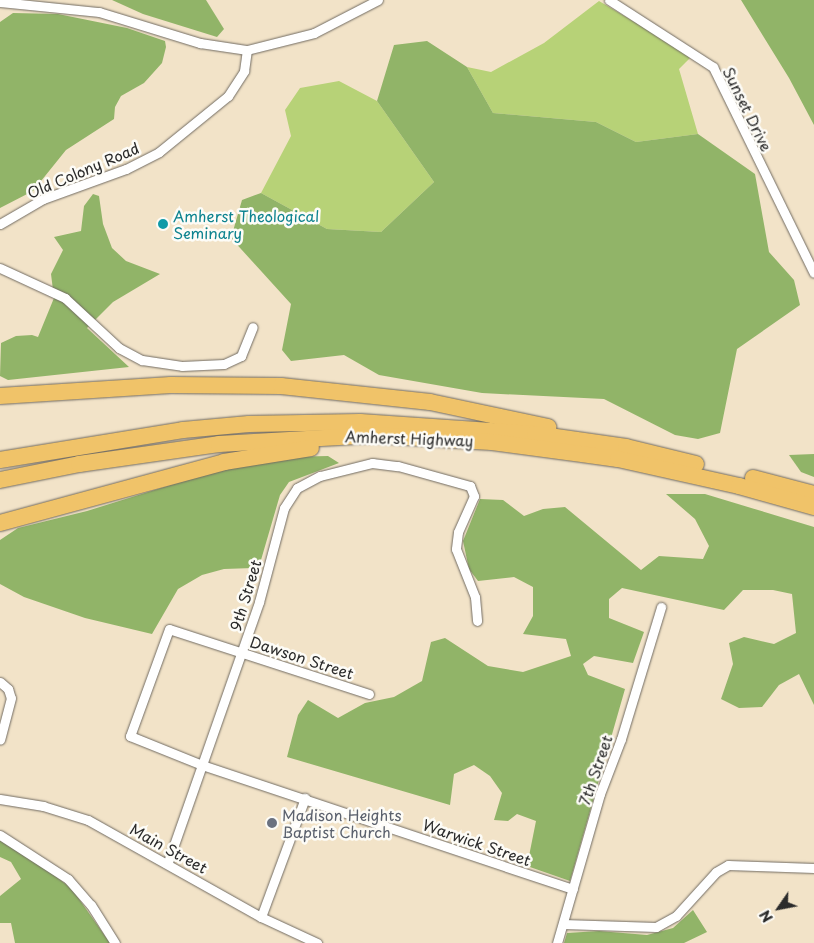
<!DOCTYPE html>
<html>
<head>
<meta charset="utf-8">
<style>
	body { margin:0 }
	#map { position:relative; width:814px; height:943px; overflow:hidden; background:#f2e3c8; font-family:"Playpen Sans",sans-serif }
	div>[style] { position:absolute }
	.green>* { inset:0; background:#b7d277 }
	.forest>* { inset:0; background:#91b468 }
	.roads { filter:drop-shadow(0 0 1px #716b62) drop-shadow(0 0 1px #716b62) }
	.street>* { height:9px; margin:-4.5px; padding:0 4.5px; transform-origin:4.5px; border-radius:4.5px; background:#fff }
	.highway>* { height:16px; margin:-8px; padding:0 8px; transform-origin:8px; border-radius:8px; background:#f0c369 }
	.dots>* { width:14px; height:14px; translate:-50% -50%; box-sizing:border-box; border:2px solid #fdfcf7; border-radius:50% }
	span { translate:-50% -50%; white-space:nowrap; text-align:center; line-height:1.15; -webkit-text-stroke:5px #fdfcf7; paint-order:stroke }
	.street-label { font-size:15px; color:#2b2b2b }
	.culture-label { font-size:15px; color:#0d838f }
	.left { translate:0 -50%; text-align:left }
	.worship-label { font-size:15px; color:#5b616d }
	.north { position:absolute; left:754px; top:883px; width:50px; height:50px; -webkit-text-stroke:4px #fdfcf7; paint-order:stroke; rotate:237deg; font-size:14px; font-weight:700; line-height:20px; text-align:center; color:#2b2b2b }
	.north::after { content:''; display:block; margin:auto; width:18px; height:22px; background:#2b2b2b; clip-path:polygon(50% 0,100% 100%,50% 72%,0 100%) }
</style>
</head>
<body>
<div id="map">
	<div class="green">
		<div style="clip-path:polygon(599px 1px,692px 56px,679px 69px,698px 134px,636px 142px,596px 122px,493px 113px,467px 67px,491px 72px,544px 43px)"></div>
		<div style="clip-path:polygon(339px 81px,377px 101px,434px 182px,381px 232px,327px 229px,261px 193px,291px 136px,285px 110px,300px 88px)"></div>
	</div>
	<div class="forest">
		<div style="clip-path:polygon(112px 0,206px 0,224px 29px,217px 37px,143px 14px)"></div>
		<div style="clip-path:polygon(741px 0,814px 0,814px 125px,789px 78px)"></div>
		<div style="clip-path:polygon(13px 13px,58px 14px,127px 28px,165px 41px,166px 47px,162px 63px,144px 83px,121px 96px,115px 107px,114px 119px,66px 150px,33px 191px,0 208px,0 22px)"></div>
		<div style="clip-path:polygon(427px 41px,467px 67px,493px 113px,596px 122px,636px 142px,698px 134px,755px 174px,769px 252px,794px 280px,800px 305px,737px 349px,720px 433px,698px 439px,675px 435px,604px 399px,482px 393px,379px 375px,344px 355px,291px 361px,282px 350px,291px 304px,231px 238px,242px 200px,261px 193px,327px 229px,381px 232px,434px 182px,377px 101px,394px 45px)"></div>
		<div style="clip-path:polygon(93px 194px,99px 196px,103px 224px,112px 248px,126px 261px,160px 274px,113px 302px,87px 328px,129px 367px,8px 380px,0 376px,1px 343px,16px 336px,32px 335px,38px 337px,54px 298px,51px 274px,63px 250px,54px 237px,81px 231px,84px 206px)"></div>
		<div style="clip-path:polygon(814px 454px,814px 477px,801px 472px,789px 455px)"></div>
		<div style="clip-path:polygon(328px 456px,339px 463px,289px 482px,280px 495px,261px 560px,253px 568px,224px 569px,202px 575px,178px 589px,152px 634px,85px 618px,24px 597px,0 584px,0 540px,18px 528px,87px 511px,222px 469px,286px 457px)"></div>
		<div style="clip-path:polygon(666px 494px,705px 494px,814px 527px,814px 705px,799px 674px,779px 685px,762px 707px,739px 708px,721px 699px,733px 664px,729px 643px,744px 637px,774px 644px,796px 633px,792px 594px,773px 590px,743px 590px,724px 610px,622px 588px,609px 599px,609px 618px,644px 632px,633px 663px,594px 656px,583px 664px,588px 675px,625px 689px,570px 881px,527px 866px,536px 821px,517px 814px,508px 821px,494px 820px,502px 793px,490px 776px,474px 765px,454px 774px,450px 805px,287px 757px,298px 715px,308px 700px,338px 718px,365px 703px,394px 697px,422px 681px,431px 642px,445px 638px,488px 666px,523px 672px,571px 656px,566px 639px,523px 634px,533px 616px,533px 587px,514px 577px,478px 581px,469px 569px,463px 541px,480px 499px,503px 500px,524px 516px,543px 509px,565px 507px,641px 570px,659px 556px,703px 559px,709px 546px,695px 519px)"></div>
		<div style="clip-path:polygon(0 840px,35px 860px,72px 889px,110px 943px,15px 943px,11px 923px,0 923px,0 896px,21px 879px,11px 862px,0 857px)"></div>
		<div style="clip-path:polygon(693px 910px,707px 932px,684px 943px,564px 943px,567px 933px,599px 931px,647px 935px,673px 928px)"></div>
	</div>
	<div class="roads">
		<div class="street">
			<div style="left:609px;top:0;width:124px;rotate:32.8deg"></div>
			<div style="left:713px;top:67px;width:229px;rotate:63.9deg"></div>
			<div style="left:0;top:2px;width:100px;rotate:5.8deg"></div>
			<div style="left:99px;top:12px;width:106px;rotate:17.1deg"></div>
			<div style="left:200px;top:43px;width:48px;rotate:8.5deg"></div>
			<div style="left:247px;top:50px;width:69px;rotate:-14.2deg"></div>
			<div style="left:314px;top:33px;width:72px;rotate:-27.3deg"></div>
			<div style="left:0;top:224px;width:50px;rotate:-30.2deg"></div>
			<div style="left:43px;top:199px;width:88px;rotate:-19.9deg"></div>
			<div style="left:126px;top:169px;width:37px;rotate:-27deg"></div>
			<div style="left:159px;top:152px;width:89px;rotate:-39.1deg"></div>
			<div style="left:228px;top:96px;width:30px;rotate:-57deg"></div>
			<div style="left:244px;top:71px;width:21px;rotate:-82deg"></div>
			<div style="left:0;top:268px;width:72px;rotate:24.8deg"></div>
			<div style="left:65px;top:298px;width:74px;rotate:42.8deg"></div>
			<div style="left:119px;top:348px;width:26px;rotate:28deg"></div>
			<div style="left:142px;top:360px;width:40px;rotate:8.5deg"></div>
			<div style="left:182px;top:366px;width:42px;rotate:-2.7deg"></div>
			<div style="left:224px;top:364px;width:19px;rotate:-25deg"></div>
			<div style="left:241px;top:356px;width:31px;rotate:-68deg"></div>
			<div style="left:0;top:682px;width:11px;rotate:41deg"></div>
			<div style="left:8px;top:689px;width:9px;rotate:72deg"></div>
			<div style="left:11px;top:698px;width:43px;rotate:104.7deg"></div>
			<div style="left:369px;top:694px;width:210px;rotate:-162deg"></div>
			<div style="left:169px;top:629px;width:114px;rotate:110deg"></div>
			<div style="left:130px;top:736px;width:78px;rotate:21.9deg"></div>
			<div style="left:202px;top:765px;width:391px;rotate:18.5deg"></div>
			<div style="left:0;top:799px;width:44px;rotate:9.2deg"></div>
			<div style="left:43px;top:806px;width:47px;rotate:17.3deg"></div>
			<div style="left:88px;top:820px;width:198px;rotate:29.3deg"></div>
			<div style="left:261px;top:917px;width:62px;rotate:24.9deg"></div>
			<div style="left:0;top:835px;width:81px;rotate:32.9deg"></div>
			<div style="left:68px;top:879px;width:35px;rotate:49deg"></div>
			<div style="left:91px;top:905px;width:45px;rotate:57.7deg"></div>
			<div style="left:168px;top:862px;width:275px;rotate:-70.7deg"></div>
			<div style="left:259px;top:602px;width:97px;rotate:-75.1deg"></div>
			<div style="left:284px;top:508px;width:24px;rotate:-57deg"></div>
			<div style="left:297px;top:488px;width:26px;rotate:-28deg"></div>
			<div style="left:320px;top:476px;width:54px;rotate:-14deg"></div>
			<div style="left:372px;top:463px;width:26px;rotate:7deg"></div>
			<div style="left:398px;top:466px;width:75px;rotate:15.5deg"></div>
			<div style="left:470px;top:486px;width:11px;rotate:68deg"></div>
			<div style="left:474px;top:496px;width:39px;rotate:114deg"></div>
			<div style="left:458px;top:532px;width:17px;rotate:97deg"></div>
			<div style="left:456px;top:549px;width:52px;rotate:68.4deg"></div>
			<div style="left:475px;top:597px;width:24px;rotate:85deg"></div>
			<div style="left:261px;top:917px;width:127px;rotate:-69.7deg"></div>
			<div style="left:563px;top:924px;width:93px;rotate:1.8deg"></div>
			<div style="left:656px;top:927px;width:23px;rotate:-29deg"></div>
			<div style="left:676px;top:916px;width:59px;rotate:-47.7deg"></div>
			<div style="left:716px;top:872px;width:14px;rotate:-30deg"></div>
			<div style="left:728px;top:865px;width:86px;rotate:2deg"></div>
			<div style="left:557px;top:943px;width:155px;rotate:-73.9deg"></div>
			<div style="left:600px;top:794px;width:59px;rotate:-69.1deg"></div>
			<div style="left:621px;top:739px;width:138px;rotate:-73.1deg"></div>
		</div>
		<div class="highway">
			<div style="left:0;top:396px;width:171px;rotate:-3.7deg"></div>
			<div style="left:171px;top:385px;width:110px;rotate:0.5deg"></div>
			<div style="left:281px;top:386px;width:150px;rotate:6.1deg"></div>
			<div style="left:430px;top:402px;width:121px;rotate:12deg"></div>
			<div style="left:0;top:460px;width:185px;rotate:-9.3deg"></div>
			<div style="left:183px;top:430px;width:66px;rotate:-5.2deg"></div>
			<div style="left:249px;top:424px;width:111px;rotate:-1deg"></div>
			<div style="left:360px;top:422px;width:175px;rotate:3.9deg"></div>
			<div style="left:535px;top:434px;width:92px;rotate:8.1deg"></div>
			<div style="left:626px;top:447px;width:72px;rotate:13.7deg"></div>
			<div style="left:753px;top:478px;width:63px;rotate:14.7deg"></div>
			<div style="left:0;top:480px;width:81px;rotate:-11.4deg"></div>
			<div style="left:79px;top:464px;width:141px;rotate:-8.1deg"></div>
			<div style="left:219px;top:444px;width:154px;rotate:-3.3deg"></div>
			<div style="left:373px;top:435px;width:119px;rotate:3.4deg"></div>
			<div style="left:492px;top:442px;width:127px;rotate:7.7deg"></div>
			<div style="left:618px;top:459px;width:124px;rotate:12.6deg"></div>
			<div style="left:739px;top:486px;width:78px;rotate:15.6deg"></div>
			<div style="left:0;top:523px;width:232px;rotate:-15.2deg"></div>
			<div style="left:224px;top:462px;width:88px;rotate:-9.1deg"></div>
		</div>
	</div>
	<div class="dots">
		<div style="left:163px;top:224px;background:#0f9aa8"></div>
		<div style="left:272px;top:823px;background:#6b7280"></div>
	</div>
	<div class="street-label">
		<span style="left:748px;top:109px;rotate:64deg">Sunset Drive</span>
		<span style="left:83px;top:170px;rotate:-23deg">Old Colony Road</span>
		<span style="left:409px;top:438px;rotate:2deg">Amherst Highway</span>
		<span style="left:245px;top:595px;rotate:-73deg">9th Street</span>
		<span style="left:302px;top:657px;rotate:18deg">Dawson Street</span>
		<span style="left:595px;top:770px;rotate:-71deg">7th Street</span>
		<span style="left:477px;top:842px;rotate:19deg">Warwick Street</span>
		<span style="left:169px;top:848px;rotate:29deg">Main Street</span>
	</div>
	<div class="culture-label">
		<span class="left" style="left:173px;top:224px">Amherst Theological<br>Seminary</span>
	</div>
	<div class="worship-label">
		<span class="left" style="left:282px;top:823px">Madison Heights<br>Baptist Church</span>
	</div>
	<div class="north">N</div>
</div>
</body>
</html>
